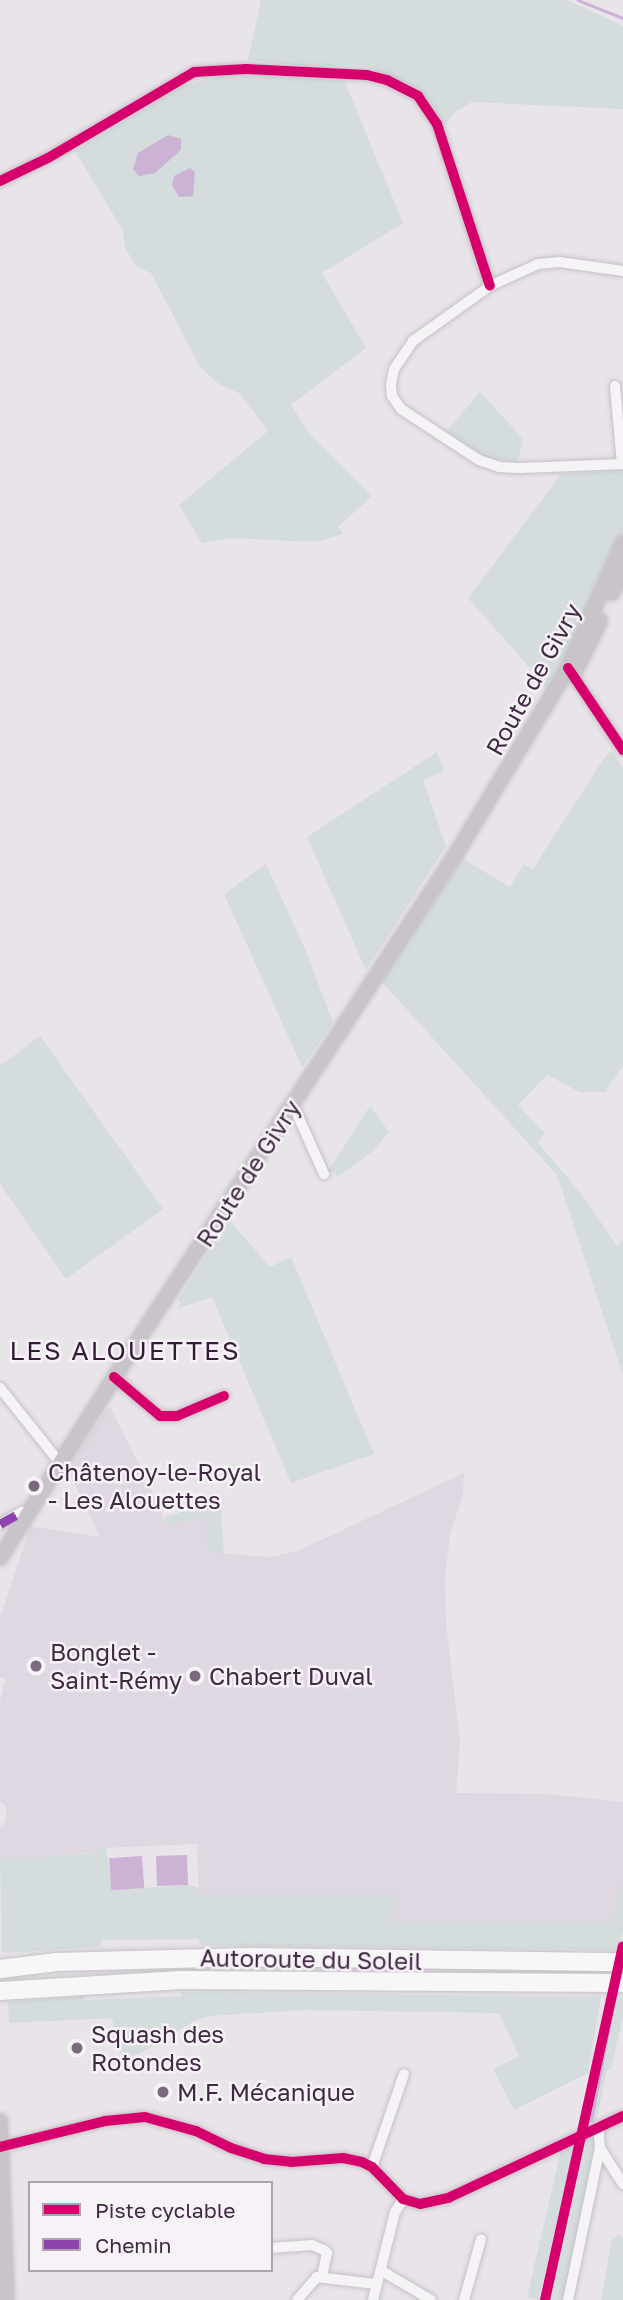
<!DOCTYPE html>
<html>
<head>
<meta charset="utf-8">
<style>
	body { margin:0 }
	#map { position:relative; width:623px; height:2300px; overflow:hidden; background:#e8e4e9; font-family:"Golos Text",sans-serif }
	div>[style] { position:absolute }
	.built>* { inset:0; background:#dfd7e1 }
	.green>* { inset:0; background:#d4dcdd; transform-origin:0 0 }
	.water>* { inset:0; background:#ccb2d4; transform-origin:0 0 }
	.stream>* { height:2.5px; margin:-1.25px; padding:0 1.25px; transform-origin:1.25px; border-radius:1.25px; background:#ccb2d4 }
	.roads { filter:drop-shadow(0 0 2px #c5c1c7) drop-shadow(0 0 2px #c5c1c7) }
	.street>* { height:10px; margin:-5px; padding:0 5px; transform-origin:5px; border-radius:5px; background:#f5f3f6 }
	.secondary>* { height:14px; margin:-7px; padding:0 7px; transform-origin:7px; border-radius:7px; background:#c9c4ca }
	.highway>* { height:18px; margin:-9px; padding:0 9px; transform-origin:9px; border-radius:9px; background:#f7f7f7 }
	.quiet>* { height:9px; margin-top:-4.5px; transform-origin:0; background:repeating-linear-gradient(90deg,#8e44ad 0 18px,transparent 0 27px) }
	.cycleway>* { height:10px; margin:-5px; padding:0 5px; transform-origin:5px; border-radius:5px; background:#d6006c }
	.dots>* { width:19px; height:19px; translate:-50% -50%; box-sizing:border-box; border:4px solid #f7f1f8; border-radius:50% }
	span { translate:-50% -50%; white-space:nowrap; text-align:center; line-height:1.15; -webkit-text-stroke:5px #f7f1f8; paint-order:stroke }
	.street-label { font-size:24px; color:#402943 }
	.poi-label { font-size:24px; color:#402943 }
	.left { translate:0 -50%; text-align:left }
	.neighbourhood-label { font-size:26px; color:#321b34; letter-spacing:2px }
	.legend { position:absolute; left:28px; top:2181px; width:245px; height:91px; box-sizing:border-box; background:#f7f1f8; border:2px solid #aea1b0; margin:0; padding:9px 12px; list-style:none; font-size:21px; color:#402943 }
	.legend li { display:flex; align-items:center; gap:14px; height:35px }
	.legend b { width:35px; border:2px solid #aea1b0 }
</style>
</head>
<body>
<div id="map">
	<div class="built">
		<div style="clip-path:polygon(109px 1405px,158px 1503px,166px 1525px,206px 1518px,208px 1552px,269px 1557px,298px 1551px,464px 1473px,463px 1494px,450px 1535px,445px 1578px,446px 1623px,460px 1741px,456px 1793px,546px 1794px,623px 1802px,623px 1878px,612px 1923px,388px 1921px,396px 1895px,199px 1895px,197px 1844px,100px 1848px,100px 1852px,3px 1860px,0 1856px,0 1827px,6px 1821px,6px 1807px,0 1801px,0 1701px,6px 1678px,0 1678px,0 1619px,30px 1526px,100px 1537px,67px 1468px)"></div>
	</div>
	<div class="green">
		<div style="clip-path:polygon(261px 0,567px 0,623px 26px,623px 109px,472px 102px,455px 112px,443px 127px,434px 107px,413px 86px,363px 65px,304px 66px,248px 60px)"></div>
		<div style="clip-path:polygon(229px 74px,344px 80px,403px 223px,322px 273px,366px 348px,291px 405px,309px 433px,372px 496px,338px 527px,343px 534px,315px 542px,231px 538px,202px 543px,179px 505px,268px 431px,239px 393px,220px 385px,200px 367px,151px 273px,137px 267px,125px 248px,123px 231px,75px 151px,182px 86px)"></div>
		<div style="clip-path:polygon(480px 392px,523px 439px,518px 462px,489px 459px,445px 433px)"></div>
		<div style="clip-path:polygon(623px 470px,623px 532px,577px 643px,546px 692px,543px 683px,468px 598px,561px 474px)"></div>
		<div style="clip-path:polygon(612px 751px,623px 768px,623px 1066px,605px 1092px,580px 1092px,547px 1075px,518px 1105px,545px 1133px,538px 1143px,583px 1196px,617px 1246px,623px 1240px,623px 1375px,557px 1175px,381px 981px,463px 859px,510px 887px,524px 864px,533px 869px,606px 755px)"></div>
		<div style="clip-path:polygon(437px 752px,444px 771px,423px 780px,446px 846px,366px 970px,307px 837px)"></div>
		<div style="clip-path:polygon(266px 864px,306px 951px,333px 1023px,302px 1067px,224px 894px)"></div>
		<div style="clip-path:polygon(40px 1036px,163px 1209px,66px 1279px,0 1184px,0 1066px)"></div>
		<div style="clip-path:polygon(370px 1106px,389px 1132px,373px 1151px,337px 1177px,334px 1171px,327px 1173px)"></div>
		<div style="clip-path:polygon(229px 1220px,270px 1267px,291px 1257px,374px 1454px,291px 1483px,212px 1297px,178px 1308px,181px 1303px,178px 1300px)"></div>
		<div style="clip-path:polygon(223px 1499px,221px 1514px,224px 1554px,208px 1552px,205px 1518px,166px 1525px,165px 1517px)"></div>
		<div style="clip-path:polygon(106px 1847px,112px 1890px,188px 1885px,199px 1888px,200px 1895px,396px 1895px,397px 1907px,389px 1921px,612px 1923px,623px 1878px,623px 1931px,619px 1950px,200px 1945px,199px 1939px,101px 1940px,100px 1947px,2px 1953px,0 1856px,4px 1860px,96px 1853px,100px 1852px,100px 1848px)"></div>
		<div style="clip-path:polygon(181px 1992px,601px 1997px,588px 2073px,514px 2110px,493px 2069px,519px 2056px,499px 2013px,304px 2010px,210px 2016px,196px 2020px,123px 2063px,112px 2018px,9px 2023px,8px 2002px,84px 1996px,85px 2000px,181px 1996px)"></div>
		<div style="clip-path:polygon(623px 1998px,623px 2017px,611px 2069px,607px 2070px,596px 2122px,592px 2125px,615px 1999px)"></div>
		<div style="clip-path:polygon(596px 2135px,564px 2300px,550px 2300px,586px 2138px)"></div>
		<div style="left:575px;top:2143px;width:161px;height:12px;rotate:103deg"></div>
		<div style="clip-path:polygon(620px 2234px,623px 2239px,623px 2300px,601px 2300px,612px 2240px)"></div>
	</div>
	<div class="water">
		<div style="clip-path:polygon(168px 135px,181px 139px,181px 150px,155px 173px,139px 176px,133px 169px,138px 153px)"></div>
		<div style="clip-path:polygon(190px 168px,195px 172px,193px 196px,179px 197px,172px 185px,174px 176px)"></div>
		<div style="left:187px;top:1855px;width:30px;height:31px;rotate:88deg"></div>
		<div style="left:142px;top:1856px;width:32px;height:33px;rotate:86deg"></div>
	</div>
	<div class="stream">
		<div style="left:578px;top:0;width:48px;rotate:21.8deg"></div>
		<div style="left:591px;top:2121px;width:108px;rotate:-79.3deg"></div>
	</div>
	<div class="roads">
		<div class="street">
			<div style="left:0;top:181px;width:53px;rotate:-25.6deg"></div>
			<div style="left:48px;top:158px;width:169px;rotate:-30.5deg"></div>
			<div style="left:194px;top:72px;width:52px;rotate:-3.3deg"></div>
			<div style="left:246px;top:69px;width:121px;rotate:2.8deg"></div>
			<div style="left:367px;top:75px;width:21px;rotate:14deg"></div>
			<div style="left:387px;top:80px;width:35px;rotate:27deg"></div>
			<div style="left:418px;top:96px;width:34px;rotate:56deg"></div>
			<div style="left:437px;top:124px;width:170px;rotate:71.9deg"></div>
			<div style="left:623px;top:271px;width:64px;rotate:-171.9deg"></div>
			<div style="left:560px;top:262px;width:22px;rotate:175deg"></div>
			<div style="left:538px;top:264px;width:53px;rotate:155.4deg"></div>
			<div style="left:490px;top:286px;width:95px;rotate:144.5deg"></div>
			<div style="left:413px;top:341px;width:34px;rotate:124deg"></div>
			<div style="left:394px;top:369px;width:16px;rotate:101deg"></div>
			<div style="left:391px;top:385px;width:11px;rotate:85deg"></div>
			<div style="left:392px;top:396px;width:16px;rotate:55deg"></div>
			<div style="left:401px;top:409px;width:93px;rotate:33.2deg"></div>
			<div style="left:479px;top:460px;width:21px;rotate:19deg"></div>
			<div style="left:499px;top:467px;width:22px;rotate:3deg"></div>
			<div style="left:521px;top:468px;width:102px;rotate:-2.2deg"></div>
			<div style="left:615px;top:386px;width:78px;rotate:84.9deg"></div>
			<div style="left:568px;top:668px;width:99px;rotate:56.1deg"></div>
			<div style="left:293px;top:1105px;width:76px;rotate:65.8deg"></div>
			<div style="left:114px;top:1377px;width:60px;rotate:40.3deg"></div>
			<div style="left:160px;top:1416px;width:17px"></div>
			<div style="left:177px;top:1416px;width:51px;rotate:-23.1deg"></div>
			<div style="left:0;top:1388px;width:96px;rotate:51.3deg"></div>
			<div style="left:0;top:1524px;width:25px;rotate:-29deg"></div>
			<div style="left:0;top:2147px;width:108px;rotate:-13.9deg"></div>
			<div style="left:105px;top:2121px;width:40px;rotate:-5.7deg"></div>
			<div style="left:145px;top:2117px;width:53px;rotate:15.4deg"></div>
			<div style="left:196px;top:2131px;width:39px;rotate:26deg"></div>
			<div style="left:231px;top:2148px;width:35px;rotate:18deg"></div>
			<div style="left:264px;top:2159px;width:27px;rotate:6deg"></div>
			<div style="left:291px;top:2162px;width:52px;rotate:-4.4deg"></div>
			<div style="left:343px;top:2158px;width:19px;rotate:12deg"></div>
			<div style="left:362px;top:2162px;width:11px;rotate:27deg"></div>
			<div style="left:372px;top:2167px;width:45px;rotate:45.9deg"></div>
			<div style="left:403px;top:2199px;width:18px;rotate:16deg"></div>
			<div style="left:420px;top:2204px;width:29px;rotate:-12deg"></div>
			<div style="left:448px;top:2198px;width:193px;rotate:-25.1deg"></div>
			<div style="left:600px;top:2148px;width:43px;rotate:57.4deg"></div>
			<div style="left:372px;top:2167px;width:98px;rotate:-71deg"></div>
			<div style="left:271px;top:2248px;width:41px;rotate:-4.2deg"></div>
			<div style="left:312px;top:2245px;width:13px;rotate:23deg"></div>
			<div style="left:324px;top:2250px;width:4px;rotate:45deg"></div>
			<div style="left:327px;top:2253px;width:25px;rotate:102deg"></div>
			<div style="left:382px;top:2271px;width:57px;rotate:30.6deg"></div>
			<div style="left:297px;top:2300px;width:30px;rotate:-49deg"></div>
			<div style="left:317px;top:2277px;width:59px;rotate:6.8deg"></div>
			<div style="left:373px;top:2300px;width:91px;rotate:-76deg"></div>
			<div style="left:395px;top:2212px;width:15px;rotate:-58deg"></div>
			<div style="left:464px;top:2300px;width:63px;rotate:-74.4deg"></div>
			<div style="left:568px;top:2300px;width:155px;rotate:-78.1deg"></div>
			<div style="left:600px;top:2148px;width:21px;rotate:-95deg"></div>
		</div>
		<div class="secondary">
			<div style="left:612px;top:593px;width:25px;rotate:-64deg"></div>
			<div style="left:575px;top:672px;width:57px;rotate:-63.9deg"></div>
			<div style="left:0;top:1558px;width:234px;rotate:-57.7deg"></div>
			<div style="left:125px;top:1360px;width:605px;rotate:-56.81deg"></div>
			<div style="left:456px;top:854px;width:217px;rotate:-58.9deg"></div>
			<div style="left:568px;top:668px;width:137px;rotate:-66.3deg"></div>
			<div style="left:0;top:2121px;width:179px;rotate:87.8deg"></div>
		</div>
		<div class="highway">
			<div style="left:0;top:1969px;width:57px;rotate:-7deg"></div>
			<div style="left:57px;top:1962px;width:193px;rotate:-1.5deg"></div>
			<div style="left:250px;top:1957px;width:373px;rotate:0.8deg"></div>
			<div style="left:0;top:1991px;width:181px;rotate:-3.5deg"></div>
			<div style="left:181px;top:1980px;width:442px;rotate:0.4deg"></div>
		</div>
	</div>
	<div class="quiet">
		<div style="left:0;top:1524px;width:25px;rotate:-29deg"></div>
	</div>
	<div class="cycleway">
		<div style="left:0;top:181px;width:53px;rotate:-25.6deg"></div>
		<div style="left:48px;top:158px;width:169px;rotate:-30.5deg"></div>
		<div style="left:194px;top:72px;width:52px;rotate:-3.3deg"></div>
		<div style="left:246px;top:69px;width:121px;rotate:2.8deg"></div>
		<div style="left:367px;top:75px;width:21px;rotate:14deg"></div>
		<div style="left:387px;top:80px;width:35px;rotate:27deg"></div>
		<div style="left:418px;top:96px;width:34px;rotate:56deg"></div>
		<div style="left:437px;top:124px;width:170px;rotate:71.9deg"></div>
		<div style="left:568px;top:668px;width:99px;rotate:56.1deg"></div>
		<div style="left:114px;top:1377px;width:60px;rotate:40.3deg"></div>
		<div style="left:160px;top:1416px;width:17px"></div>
		<div style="left:177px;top:1416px;width:51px;rotate:-23.1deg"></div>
		<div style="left:0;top:2147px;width:108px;rotate:-13.9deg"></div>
		<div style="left:105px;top:2121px;width:40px;rotate:-5.7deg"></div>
		<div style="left:145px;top:2117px;width:53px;rotate:15.4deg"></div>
		<div style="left:196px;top:2131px;width:39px;rotate:26deg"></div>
		<div style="left:231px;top:2148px;width:35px;rotate:18deg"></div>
		<div style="left:264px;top:2159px;width:27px;rotate:6deg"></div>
		<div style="left:291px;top:2162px;width:52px;rotate:-4.4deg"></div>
		<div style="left:343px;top:2158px;width:19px;rotate:12deg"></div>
		<div style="left:362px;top:2162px;width:11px;rotate:27deg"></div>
		<div style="left:372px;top:2167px;width:45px;rotate:45.9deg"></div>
		<div style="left:403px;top:2199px;width:18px;rotate:16deg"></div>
		<div style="left:420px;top:2204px;width:29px;rotate:-12deg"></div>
		<div style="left:448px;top:2198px;width:193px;rotate:-25.1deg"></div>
		<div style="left:545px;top:2300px;width:362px;rotate:-77.6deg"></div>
	</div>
	<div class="dots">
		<div style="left:34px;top:1486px;background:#7b6a7d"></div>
		<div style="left:36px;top:1666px;background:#7b6a7d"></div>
		<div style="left:195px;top:1676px;background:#7b6a7d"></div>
		<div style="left:77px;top:2048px;background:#7b6a7d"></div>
		<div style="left:163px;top:2092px;background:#7b6a7d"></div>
	</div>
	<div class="street-label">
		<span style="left:533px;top:679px;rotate:-61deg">Route de Givry</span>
		<span style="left:248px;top:1173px;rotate:-57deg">Route de Givry</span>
		<span style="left:311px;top:1959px;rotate:1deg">Autoroute du Soleil</span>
	</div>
	<div class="poi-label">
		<span class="left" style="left:48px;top:1486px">Châtenoy-le-Royal<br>- Les Alouettes</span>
		<span class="left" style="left:50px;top:1666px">Bonglet -<br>Saint-Rémy</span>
		<span class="left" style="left:209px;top:1676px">Chabert Duval</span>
		<span class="left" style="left:91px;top:2048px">Squash des<br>Rotondes</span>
		<span class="left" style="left:177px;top:2092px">M.F. Mécanique</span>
	</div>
	<div class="neighbourhood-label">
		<span style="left:125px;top:1351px">LES ALOUETTES</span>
	</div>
	<ul class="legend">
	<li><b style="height:9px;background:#d6006c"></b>Piste cyclable</li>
	<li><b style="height:9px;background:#8e44ad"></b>Chemin</li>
	</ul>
</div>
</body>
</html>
